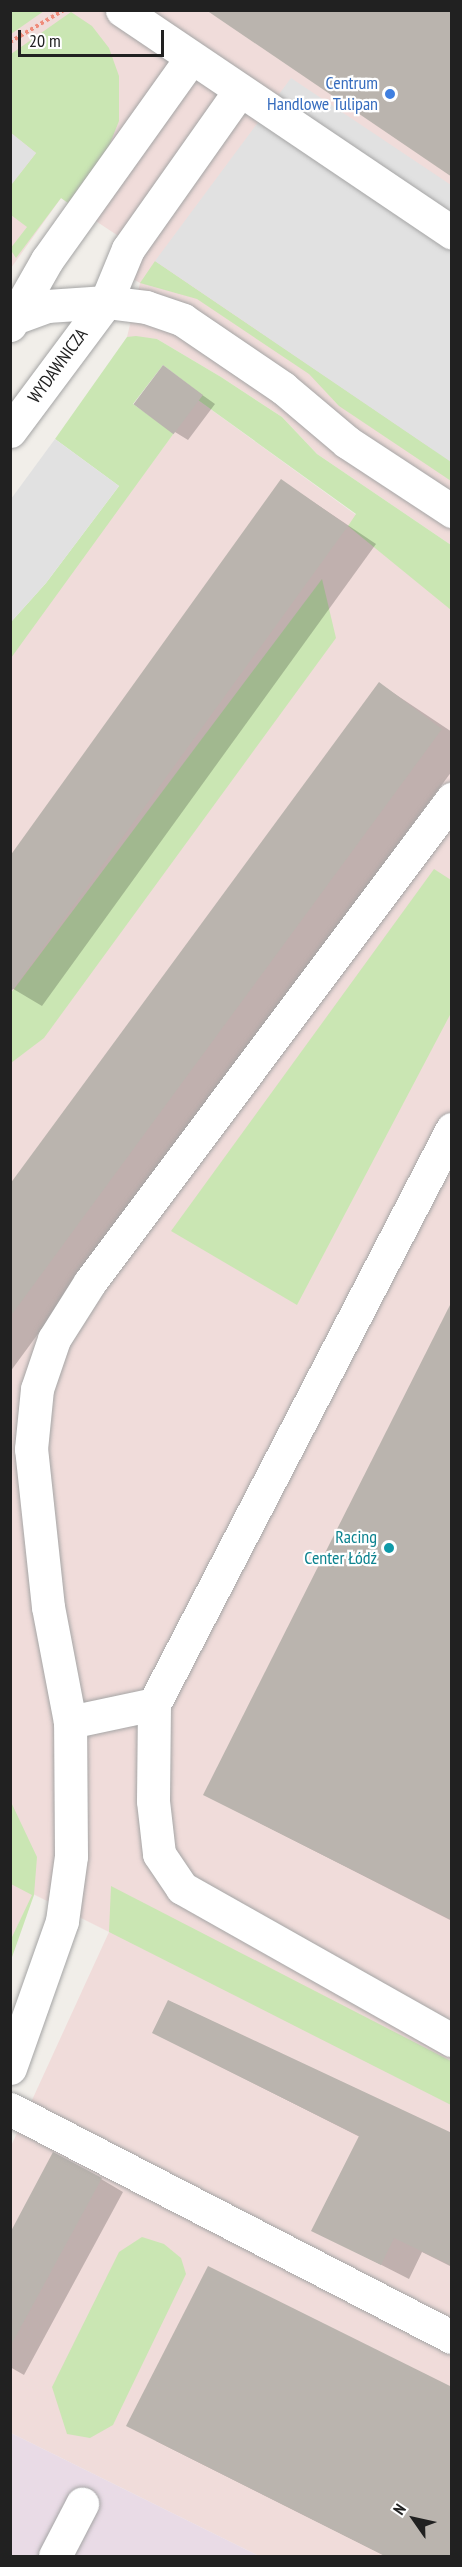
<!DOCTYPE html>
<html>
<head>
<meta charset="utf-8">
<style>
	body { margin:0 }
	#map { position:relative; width:462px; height:2567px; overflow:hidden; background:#f1eee9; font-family:"PT Sans Narrow",sans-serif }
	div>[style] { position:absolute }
	.commercial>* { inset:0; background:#f0dcda }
	.industrial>* { inset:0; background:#e9dbe6 }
	.grass>* { inset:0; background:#cae6b3 }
	.parking>* { inset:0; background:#e1e1e1 }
	.shadow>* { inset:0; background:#0003 }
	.building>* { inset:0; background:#bab4ae; transform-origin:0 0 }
	.path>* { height:4px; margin-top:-2px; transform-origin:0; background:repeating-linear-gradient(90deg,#ef8c7b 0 3px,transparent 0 6px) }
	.roads { filter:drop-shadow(0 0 2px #a5a5a5) drop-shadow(0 0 2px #a5a5a5) }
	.minor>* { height:33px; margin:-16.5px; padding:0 16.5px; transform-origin:16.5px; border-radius:16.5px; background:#fff }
	.dots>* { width:16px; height:16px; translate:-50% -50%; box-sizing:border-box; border:3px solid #fff; border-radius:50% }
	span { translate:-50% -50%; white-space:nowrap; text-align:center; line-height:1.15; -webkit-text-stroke:4.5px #fff; paint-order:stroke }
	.shop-label { font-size:18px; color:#366cbe }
	.right { translate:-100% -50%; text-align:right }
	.street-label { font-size:18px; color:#212121 }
	.culture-label { font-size:18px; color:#0d838f }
	.frame { position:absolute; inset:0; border:12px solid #212121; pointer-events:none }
	.north { position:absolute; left:384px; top:2489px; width:60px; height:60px; -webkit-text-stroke:4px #fff; paint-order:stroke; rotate:304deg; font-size:16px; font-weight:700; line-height:24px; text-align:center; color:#212121 }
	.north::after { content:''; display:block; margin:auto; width:21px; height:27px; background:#212121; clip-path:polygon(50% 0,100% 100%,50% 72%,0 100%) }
	.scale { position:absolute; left:18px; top:30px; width:146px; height:27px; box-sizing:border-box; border:3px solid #212121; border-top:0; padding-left:8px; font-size:18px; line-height:21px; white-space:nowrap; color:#212121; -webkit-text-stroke:4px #fff; paint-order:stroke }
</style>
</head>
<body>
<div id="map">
	<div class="commercial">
		<div style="clip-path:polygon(11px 11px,451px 11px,451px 545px,317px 454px,282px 417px,221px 377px,157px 339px,127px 337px,140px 283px,133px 279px,141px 251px,61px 198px,11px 268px)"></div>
		<div style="clip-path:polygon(198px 400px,451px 584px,451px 2556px,259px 2556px,11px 2433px,11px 2146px,109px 1932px,33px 1894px,11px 1939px,11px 655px)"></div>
	</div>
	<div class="industrial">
		<div style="clip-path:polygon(11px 2433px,259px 2556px,11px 2556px)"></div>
	</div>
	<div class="grass">
		<div style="clip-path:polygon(11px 10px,44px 10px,44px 11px,11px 34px)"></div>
		<div style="clip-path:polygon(71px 12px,92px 26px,109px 48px,119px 76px,119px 121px,109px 146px,68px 203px,61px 198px,16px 258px,10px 249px,27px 227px,11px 215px,11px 185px,36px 153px,11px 133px,11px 54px)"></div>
		<div style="clip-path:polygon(155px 261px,431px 448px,451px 422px,451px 481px,339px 406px,309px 374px,197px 299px,140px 283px)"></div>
		<div style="clip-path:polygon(136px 336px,157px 339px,221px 377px,282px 417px,317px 454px,451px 545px,451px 610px,348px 526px,356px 514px,198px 400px,202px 395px,163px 365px,133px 404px,174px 433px,11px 658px,11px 622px,46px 583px,119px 486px,55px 439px,127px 337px)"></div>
		<div style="clip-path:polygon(322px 579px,336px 638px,44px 1038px,11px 1063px,11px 993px)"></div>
		<div style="clip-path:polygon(434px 869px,451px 880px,451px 1013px,297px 1305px,171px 1231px)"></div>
		<div style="clip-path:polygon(11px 1802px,37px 1857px,34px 1895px,11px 1960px,11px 1939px,32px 1895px,11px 1884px)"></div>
		<div style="clip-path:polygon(111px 1886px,451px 2061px,451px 2105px,109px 1932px)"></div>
		<div style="clip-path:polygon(142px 2237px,164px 2244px,181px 2258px,186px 2274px,113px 2425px,90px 2438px,67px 2434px,52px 2387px,119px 2252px)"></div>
	</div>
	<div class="parking">
		<div style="clip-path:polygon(291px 78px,451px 185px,451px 462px,155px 261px)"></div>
		<div style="clip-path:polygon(11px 133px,36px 153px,11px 185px)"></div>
		<div style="clip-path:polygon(55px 439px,119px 486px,46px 583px,11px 622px,11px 499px)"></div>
	</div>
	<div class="shadow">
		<div style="clip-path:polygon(10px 10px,12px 29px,10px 29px)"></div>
		<div style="clip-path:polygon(163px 367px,215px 404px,188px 440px,175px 432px)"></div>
		<div style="clip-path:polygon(282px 481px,376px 544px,42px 1006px,10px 987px)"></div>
		<div style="clip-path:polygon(380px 684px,452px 732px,452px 771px,10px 1372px,10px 1186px)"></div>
		<div style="clip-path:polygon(452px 1304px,452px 1921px,205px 1795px)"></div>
		<div style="clip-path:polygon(169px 2001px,452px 2135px,452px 2267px,422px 2252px,409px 2279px,313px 2230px,360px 2137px,154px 2033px)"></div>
		<div style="clip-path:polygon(101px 2179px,123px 2192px,24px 2375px,10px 2367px,10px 2239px)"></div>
		<div style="clip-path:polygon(452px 2388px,452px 2556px,385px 2556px,156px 2441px)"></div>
	</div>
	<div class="building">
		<div style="clip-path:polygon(206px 10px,452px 10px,452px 177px)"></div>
		<div style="left:163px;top:365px;width:50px;height:49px;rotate:37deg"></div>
		<div style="clip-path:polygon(281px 479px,348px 526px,10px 993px,10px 856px)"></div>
		<div style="clip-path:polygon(379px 682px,442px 729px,10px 1317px,10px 1184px)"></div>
		<div style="clip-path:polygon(452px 1301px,452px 1920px,203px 1795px)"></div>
		<div style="clip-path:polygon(168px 2000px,452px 2133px,452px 2266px,394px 2238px,381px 2265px,311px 2231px,359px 2136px,152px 2033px)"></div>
		<div style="clip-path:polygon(53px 2152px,102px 2178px,10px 2347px,10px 2233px)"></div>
		<div style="clip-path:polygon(208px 2266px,452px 2387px,452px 2556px,385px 2556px,126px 2426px)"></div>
	</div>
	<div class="path">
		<div style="left:10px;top:42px;width:63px;rotate:-30.7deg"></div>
	</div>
	<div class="roads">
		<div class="minor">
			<div style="left:122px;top:10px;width:398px;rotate:34deg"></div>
			<div style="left:17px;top:317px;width:32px;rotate:-20deg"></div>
			<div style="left:47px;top:306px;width:59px;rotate:-3.9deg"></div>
			<div style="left:106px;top:302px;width:40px;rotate:7.1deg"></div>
			<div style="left:146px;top:307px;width:39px;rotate:19deg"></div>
			<div style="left:183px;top:320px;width:121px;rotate:34.2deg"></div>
			<div style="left:283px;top:388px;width:84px;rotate:40.2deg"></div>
			<div style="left:347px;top:442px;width:126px;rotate:33.3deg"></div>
			<div style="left:10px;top:325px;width:75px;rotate:-60.4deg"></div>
			<div style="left:47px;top:260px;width:248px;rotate:-54.5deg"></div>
			<div style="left:10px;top:431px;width:161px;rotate:-53.3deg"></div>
			<div style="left:106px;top:302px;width:57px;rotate:-67.5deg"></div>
			<div style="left:128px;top:249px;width:194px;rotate:-54.8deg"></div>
			<div style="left:452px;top:1129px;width:648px;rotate:117.4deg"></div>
			<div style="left:154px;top:1704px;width:97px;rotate:90.6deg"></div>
			<div style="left:153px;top:1801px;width:53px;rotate:83.5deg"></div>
			<div style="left:159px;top:1854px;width:41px;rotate:55.9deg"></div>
			<div style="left:182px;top:1888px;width:310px;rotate:29.4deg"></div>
			<div style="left:70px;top:1722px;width:117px;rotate:-100.8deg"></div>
			<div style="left:48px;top:1607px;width:159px;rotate:-96.1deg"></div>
			<div style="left:31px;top:1449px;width:60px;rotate:-84.3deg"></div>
			<div style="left:37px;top:1389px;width:53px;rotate:-71.2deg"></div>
			<div style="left:54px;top:1339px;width:67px;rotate:-57.7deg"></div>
			<div style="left:90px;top:1282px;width:604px;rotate:-53.15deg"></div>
			<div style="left:10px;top:2068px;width:156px;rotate:-70.5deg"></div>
			<div style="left:62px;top:1921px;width:66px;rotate:-82.1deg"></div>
			<div style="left:71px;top:1856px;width:134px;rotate:-90.4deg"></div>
			<div style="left:70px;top:1722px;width:86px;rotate:-12.1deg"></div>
			<div style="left:10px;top:2109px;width:497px;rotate:27.3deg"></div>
			<div style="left:55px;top:2556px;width:59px;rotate:-62.6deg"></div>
		</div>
	</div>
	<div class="dots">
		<div style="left:390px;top:94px;background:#3f7fe0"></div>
		<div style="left:389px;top:1548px;background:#0f9aa8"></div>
	</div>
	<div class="shop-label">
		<span class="right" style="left:378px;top:94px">Centrum<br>Handlowe Tulipan</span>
	</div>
	<div class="street-label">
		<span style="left:58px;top:366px;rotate:-54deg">WYDAWNICZA</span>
	</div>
	<div class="culture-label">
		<span class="right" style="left:377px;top:1548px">Racing<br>Center Łódź</span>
	</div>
	<div class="frame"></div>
	<div class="north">N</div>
	<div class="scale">20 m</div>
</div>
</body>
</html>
